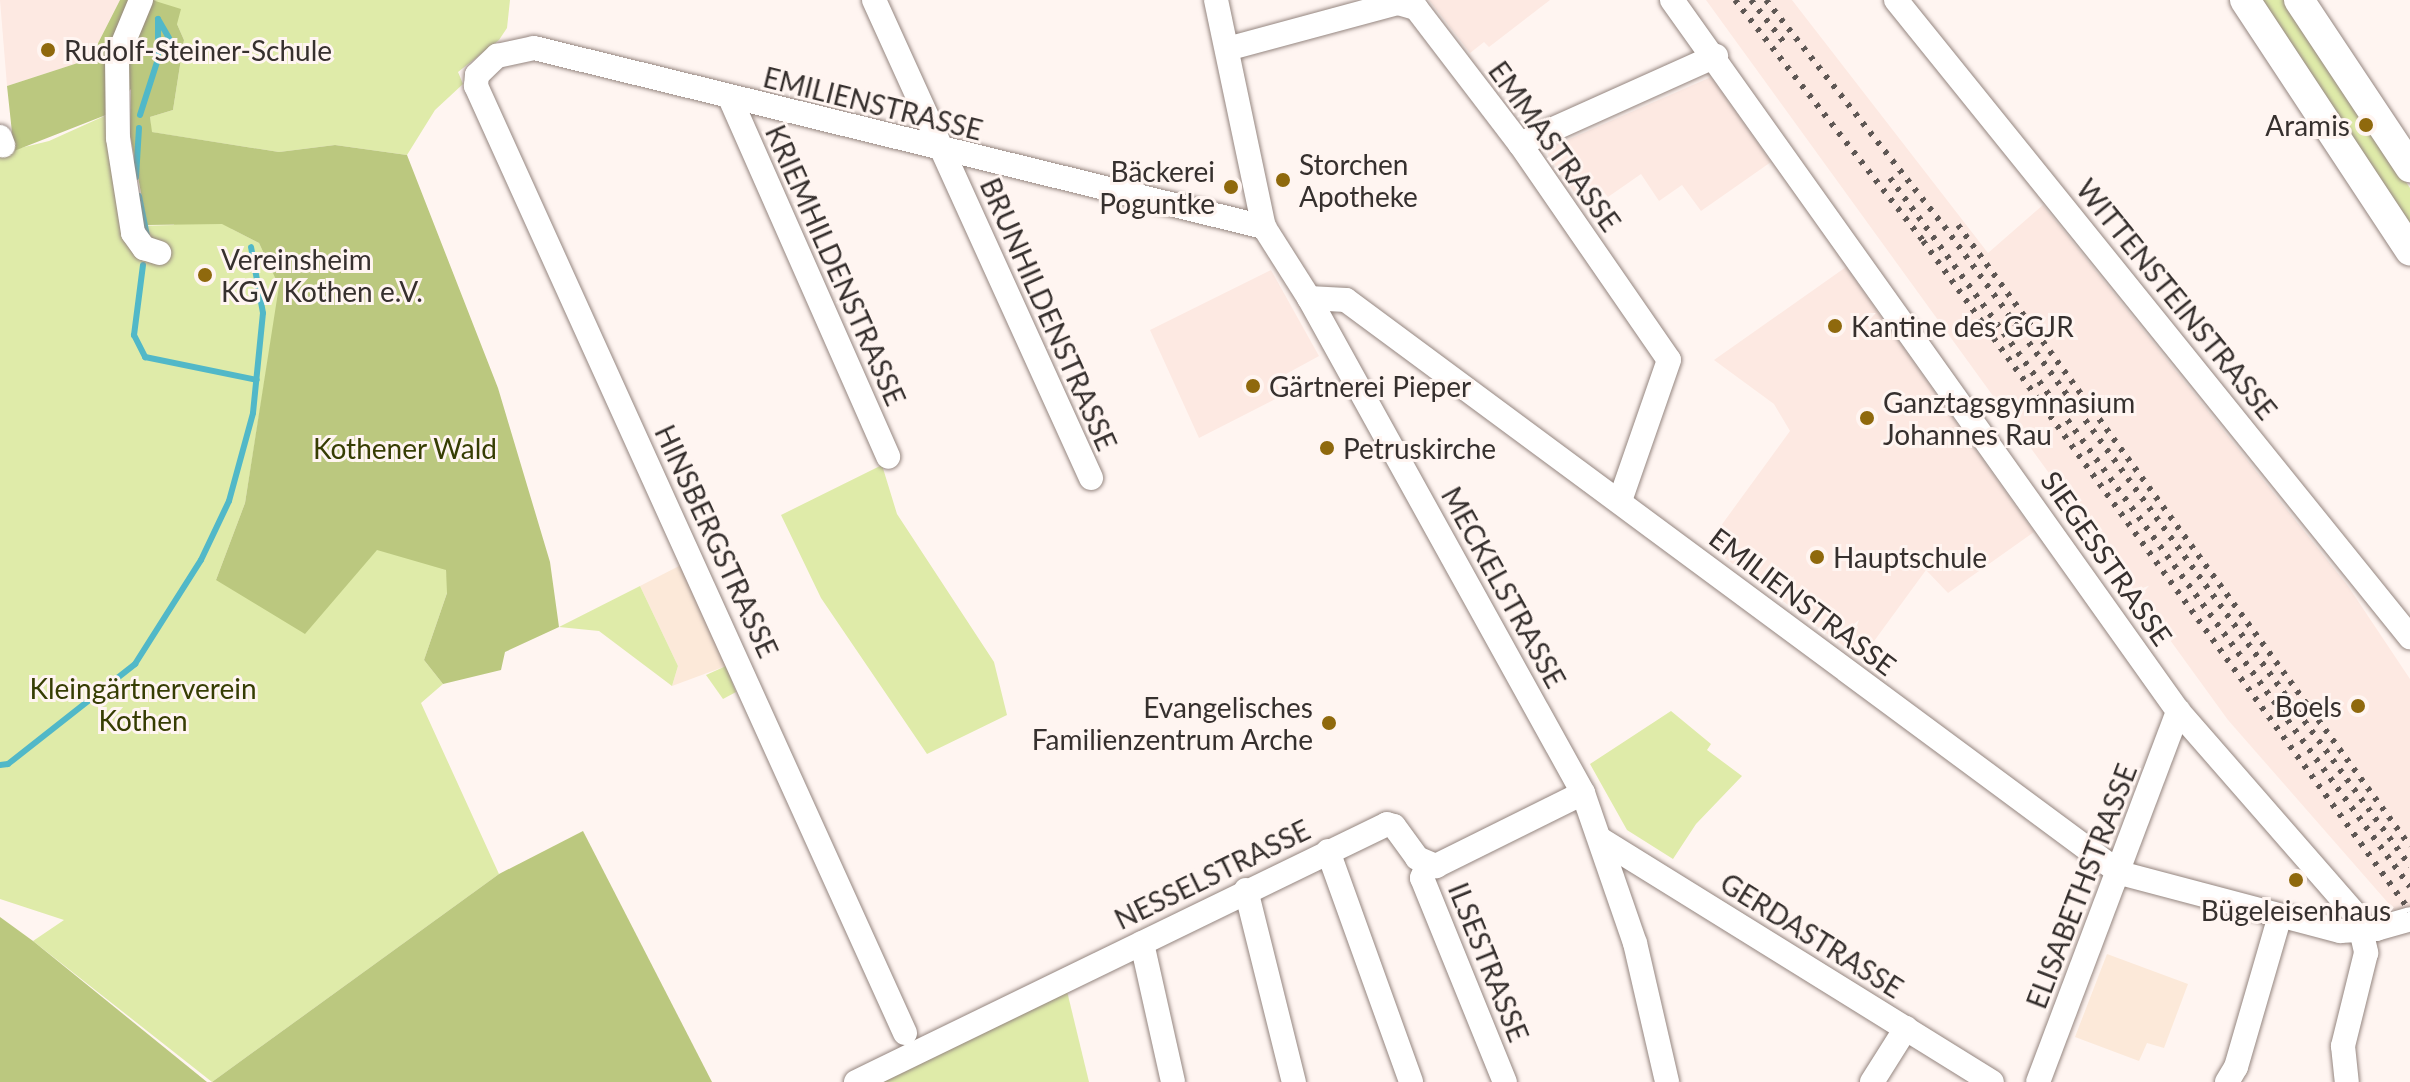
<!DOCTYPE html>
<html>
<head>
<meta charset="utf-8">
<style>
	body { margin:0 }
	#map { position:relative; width:2410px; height:1082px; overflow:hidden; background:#fff5f1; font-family:Lato,sans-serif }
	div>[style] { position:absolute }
	.built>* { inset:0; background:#fde9e2 }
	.industrial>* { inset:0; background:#fce9d9 }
	.green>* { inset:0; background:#dfeba9 }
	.forest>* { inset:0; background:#bbc87f }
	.stream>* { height:6px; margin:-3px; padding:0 3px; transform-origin:3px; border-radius:3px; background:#51b8c8 }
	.roads { filter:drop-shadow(0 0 2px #958680) drop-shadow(0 0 2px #958680) }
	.minor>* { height:24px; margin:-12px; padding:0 12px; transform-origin:12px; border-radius:12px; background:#fff }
	.major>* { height:30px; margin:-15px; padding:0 15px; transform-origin:15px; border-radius:15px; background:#fff }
	.rail>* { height:6px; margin-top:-3px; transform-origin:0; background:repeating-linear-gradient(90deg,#5e5754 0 4px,transparent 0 12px) }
	.dots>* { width:22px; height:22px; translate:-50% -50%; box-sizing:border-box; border:4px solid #fff5f1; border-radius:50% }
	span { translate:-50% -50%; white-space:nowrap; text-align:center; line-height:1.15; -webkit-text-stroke:6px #fff5f1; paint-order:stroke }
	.poi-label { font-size:28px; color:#36302e }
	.left { translate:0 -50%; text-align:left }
	.right { translate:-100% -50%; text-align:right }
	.street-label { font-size:28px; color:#36302e }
	.park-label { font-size:28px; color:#363d03 }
</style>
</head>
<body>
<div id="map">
	<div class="built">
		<div style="clip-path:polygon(0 0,120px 0,90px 59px,7px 86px)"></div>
		<div style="clip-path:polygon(1429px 0,1550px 0,1489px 47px,1484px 42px,1470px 53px)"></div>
		<div style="clip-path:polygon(1706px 0,1792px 0,1988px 253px,2043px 205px,2348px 586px,2410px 679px,2410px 928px,2228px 720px)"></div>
		<div style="clip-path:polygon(1711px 77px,1771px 162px,1701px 211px,1682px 185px,1659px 201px,1641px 174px,1608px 197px,1602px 190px,1582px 204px,1548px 155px,1549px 148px)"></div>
		<div style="clip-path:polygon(1846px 267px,2034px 532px,1948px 593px,1926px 570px,1861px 659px,1707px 545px,1790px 431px,1774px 404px,1714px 360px)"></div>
		<div style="clip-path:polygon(1271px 270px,1319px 356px,1275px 380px,1283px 395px,1199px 438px,1150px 330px)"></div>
	</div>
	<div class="industrial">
		<div style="clip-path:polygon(681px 565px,726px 666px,672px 686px,678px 666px,640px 586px)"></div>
		<div style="clip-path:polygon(2107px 954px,2188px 984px,2164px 1048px,2147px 1043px,2139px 1061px,2075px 1037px)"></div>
	</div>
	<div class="green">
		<div style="clip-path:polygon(152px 0,510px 0,507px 28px,499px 40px,458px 72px,463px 84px,435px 110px,407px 155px,335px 145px,279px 152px,151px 132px,150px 117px,173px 110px,184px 40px,177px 24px)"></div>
		<div style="clip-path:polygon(2257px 0,2287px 0,2410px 188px,2410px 230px)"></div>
		<div style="clip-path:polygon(111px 113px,134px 226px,174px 225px,182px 150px,232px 229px,259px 243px,280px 286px,245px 503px,216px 580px,389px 537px,442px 549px,449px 587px,424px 660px,443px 684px,421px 703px,499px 874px,212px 1082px,33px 941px,64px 920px,0 899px,0 153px,49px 141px)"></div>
		<div style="clip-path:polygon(882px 465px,897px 514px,994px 662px,1007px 715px,927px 754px,821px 598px,781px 515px)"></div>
		<div style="clip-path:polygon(640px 586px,678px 666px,672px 686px,599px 631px,559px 627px)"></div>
		<div style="clip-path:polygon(726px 666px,736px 692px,723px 699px,706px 675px)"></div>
		<div style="clip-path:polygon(1671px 711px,1711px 744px,1707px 750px,1742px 776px,1696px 824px,1673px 859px,1627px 830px,1590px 764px)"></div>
		<div style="clip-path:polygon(1066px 987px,1089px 1082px,870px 1082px)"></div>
	</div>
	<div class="forest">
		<div style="clip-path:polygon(120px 0,152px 0,181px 9px,177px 24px,184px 40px,173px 110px,150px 117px,152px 132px,279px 152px,335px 145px,407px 155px,498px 388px,550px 562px,559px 627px,505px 652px,501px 670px,443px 684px,424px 660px,447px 593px,446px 570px,377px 550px,305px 634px,216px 580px,245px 503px,279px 286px,259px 243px,222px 224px,147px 225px,130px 134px,131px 89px,111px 113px,14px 151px,7px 86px,90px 59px)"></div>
		<div style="clip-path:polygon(583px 831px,712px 1082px,212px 1082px,499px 874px)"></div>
		<div style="clip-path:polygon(0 917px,33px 941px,207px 1082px,0 1082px)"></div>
	</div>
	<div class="stream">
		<div style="left:158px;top:19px;width:22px;rotate:60deg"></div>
		<div style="left:140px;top:115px;width:59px;rotate:-72.2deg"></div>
		<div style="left:158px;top:59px;width:40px;rotate:-90deg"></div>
		<div style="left:136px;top:177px;width:49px;rotate:-86.5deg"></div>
		<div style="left:139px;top:196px;width:41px;rotate:78.7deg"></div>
		<div style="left:143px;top:265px;width:71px;rotate:97.3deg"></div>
		<div style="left:134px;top:335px;width:25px;rotate:63deg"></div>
		<div style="left:145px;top:357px;width:114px;rotate:11.6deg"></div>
		<div style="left:0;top:765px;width:8px;rotate:-7deg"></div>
		<div style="left:8px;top:764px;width:162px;rotate:-38.2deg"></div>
		<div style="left:135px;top:664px;width:123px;rotate:-57.6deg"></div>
		<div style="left:201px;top:560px;width:65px;rotate:-64.6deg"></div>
		<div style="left:229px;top:501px;width:91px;rotate:-74.7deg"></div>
		<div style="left:253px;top:413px;width:100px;rotate:-84.3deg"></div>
		<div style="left:263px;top:313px;width:67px;rotate:-100.3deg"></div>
	</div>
	<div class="roads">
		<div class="minor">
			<div style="left:141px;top:0;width:63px;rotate:112.5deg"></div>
			<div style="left:117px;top:58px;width:80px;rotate:89.3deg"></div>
			<div style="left:118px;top:138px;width:96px;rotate:81deg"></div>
			<div style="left:133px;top:233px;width:19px;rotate:54deg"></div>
			<div style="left:144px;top:248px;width:16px;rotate:18deg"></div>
			<div style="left:874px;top:0;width:525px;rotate:65.58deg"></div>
			<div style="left:1216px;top:0;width:232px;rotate:78.1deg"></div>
			<div style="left:1264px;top:227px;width:84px;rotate:57.6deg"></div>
			<div style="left:1309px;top:298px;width:566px;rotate:61.03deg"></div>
			<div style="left:1583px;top:793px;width:159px;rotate:70.9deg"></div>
			<div style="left:1635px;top:943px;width:143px;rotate:77deg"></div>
			<div style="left:1672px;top:0;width:873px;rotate:54.56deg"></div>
			<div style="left:2178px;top:711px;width:274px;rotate:48.9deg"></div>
			<div style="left:2358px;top:917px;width:37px;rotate:77deg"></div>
			<div style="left:2366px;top:953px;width:96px;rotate:103.9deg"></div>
			<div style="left:2343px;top:1046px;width:36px;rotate:84deg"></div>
			<div style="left:1896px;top:0;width:819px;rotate:51.1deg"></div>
			<div style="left:1227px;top:49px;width:177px;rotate:-15.1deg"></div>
			<div style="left:1398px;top:3px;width:19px;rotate:16deg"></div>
			<div style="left:1416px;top:8px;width:171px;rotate:52.6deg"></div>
			<div style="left:1520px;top:144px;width:262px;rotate:55.4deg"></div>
			<div style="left:1669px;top:360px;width:149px;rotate:109.2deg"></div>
			<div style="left:730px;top:98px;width:392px;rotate:66.2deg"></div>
			<div style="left:0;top:137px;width:9px;rotate:69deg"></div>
			<div style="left:1520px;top:144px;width:215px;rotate:-24.2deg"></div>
			<div style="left:1309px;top:298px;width:37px;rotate:3deg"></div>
			<div style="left:1346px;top:300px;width:963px;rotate:36.51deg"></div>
			<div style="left:2120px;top:873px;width:228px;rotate:14.8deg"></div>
			<div style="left:2340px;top:931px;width:36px;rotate:-3deg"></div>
			<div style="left:2376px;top:929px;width:35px;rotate:-16deg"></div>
			<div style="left:1600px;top:839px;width:461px;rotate:31.8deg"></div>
			<div style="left:1328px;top:851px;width:245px;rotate:70.2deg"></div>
			<div style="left:1427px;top:865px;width:14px;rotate:111deg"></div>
			<div style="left:1422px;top:878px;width:220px;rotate:67.9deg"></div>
			<div style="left:1246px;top:890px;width:198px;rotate:76deg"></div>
			<div style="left:1142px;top:943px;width:142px;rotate:77.4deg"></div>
			<div style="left:905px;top:1033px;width:1040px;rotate:-114.37deg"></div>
			<div style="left:476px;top:86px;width:11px;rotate:-85deg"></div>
			<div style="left:477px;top:75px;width:28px;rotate:-44deg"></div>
			<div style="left:497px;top:56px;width:38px;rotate:-12deg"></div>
			<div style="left:534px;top:48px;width:752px;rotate:13.78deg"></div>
			<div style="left:856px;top:1082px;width:590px;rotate:-25.91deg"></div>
			<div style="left:1387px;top:824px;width:7px;rotate:16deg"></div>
			<div style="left:1394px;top:826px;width:39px;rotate:54deg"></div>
			<div style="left:1417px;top:858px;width:21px;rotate:23deg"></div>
			<div style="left:1436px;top:866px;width:164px;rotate:-26.4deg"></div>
			<div style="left:1872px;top:1082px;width:64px;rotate:-57.8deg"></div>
			<div style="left:2038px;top:1082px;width:397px;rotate:-69.3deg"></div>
			<div style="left:2227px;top:1082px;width:17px;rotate:-59deg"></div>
			<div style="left:2236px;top:1067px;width:157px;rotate:-73.8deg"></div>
		</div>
		<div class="major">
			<div style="left:2245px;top:0;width:300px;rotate:56.6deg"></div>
			<div style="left:2299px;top:0;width:201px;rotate:56.4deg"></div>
		</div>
	</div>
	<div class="rail">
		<div style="left:1735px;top:0;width:306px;rotate:52deg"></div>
		<div style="left:1923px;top:241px;width:828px;rotate:53.99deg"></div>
		<div style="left:1751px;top:0;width:57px;rotate:52.1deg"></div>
		<div style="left:1766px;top:0;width:288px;rotate:51.8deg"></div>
		<div style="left:1944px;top:226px;width:792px;rotate:53.94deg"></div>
		<div style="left:1890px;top:178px;width:879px;rotate:53.74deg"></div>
		<div style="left:1958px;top:225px;width:768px;rotate:53.95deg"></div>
	</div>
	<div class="dots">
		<div style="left:48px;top:50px;background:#8f690d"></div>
		<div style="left:2366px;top:125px;background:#8f690d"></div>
		<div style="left:1283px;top:180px;background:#8f690d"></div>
		<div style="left:1231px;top:187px;background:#8f690d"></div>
		<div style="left:205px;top:275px;background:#8f690d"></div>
		<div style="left:1835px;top:326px;background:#8f690d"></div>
		<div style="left:1253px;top:386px;background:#8f690d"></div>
		<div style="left:1867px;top:418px;background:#8f690d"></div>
		<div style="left:1327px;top:448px;background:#8f690d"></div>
		<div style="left:1817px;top:557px;background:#8f690d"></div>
		<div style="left:2358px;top:706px;background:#8f690d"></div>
		<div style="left:1329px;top:723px;background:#8f690d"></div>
		<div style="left:2296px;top:880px;background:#8f690d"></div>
	</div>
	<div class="poi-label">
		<span class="left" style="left:64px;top:50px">Rudolf-Steiner-Schule</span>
		<span class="right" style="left:2350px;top:125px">Aramis</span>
		<span class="left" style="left:1299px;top:180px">Storchen<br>Apotheke</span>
		<span class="right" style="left:1215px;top:187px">Bäckerei<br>Poguntke</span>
		<span class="left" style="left:221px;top:275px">Vereinsheim<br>KGV Kothen e.V.</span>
		<span class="left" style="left:1851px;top:326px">Kantine des GGJR</span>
		<span class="left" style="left:1269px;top:386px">Gärtnerei Pieper</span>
		<span class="left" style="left:1883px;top:418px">Ganztagsgymnasium<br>Johannes Rau</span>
		<span class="left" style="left:1343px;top:448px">Petruskirche</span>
		<span class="left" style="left:1833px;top:557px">Hauptschule</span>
		<span class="right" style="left:2342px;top:706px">Boels</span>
		<span class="right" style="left:1313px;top:723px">Evangelisches<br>Familienzentrum Arche</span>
		<span style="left:2296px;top:910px">Bügeleisenhaus</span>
	</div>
	<div class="street-label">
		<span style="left:873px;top:103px;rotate:14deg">EMILIENSTRASSE</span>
		<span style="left:1555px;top:146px;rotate:54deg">EMMASTRASSE</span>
		<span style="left:836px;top:265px;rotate:66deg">KRIEMHILDENSTRASSE</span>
		<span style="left:2177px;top:299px;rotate:51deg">WITTENSTEINSTRASSE</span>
		<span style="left:1049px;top:314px;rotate:66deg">BRUNHILDENSTRASSE</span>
		<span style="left:717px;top:541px;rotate:65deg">HINSBERGSTRASSE</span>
		<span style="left:2107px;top:558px;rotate:55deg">SIEGESSTRASSE</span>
		<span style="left:1504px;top:587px;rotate:61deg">MECKELSTRASSE</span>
		<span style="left:1803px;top:601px;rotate:37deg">EMILIENSTRASSE</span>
		<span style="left:1212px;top:874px;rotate:-26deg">NESSELSTRASSE</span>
		<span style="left:2081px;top:886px;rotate:-69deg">ELISABETHSTRASSE</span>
		<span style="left:1812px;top:935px;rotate:32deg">GERDASTRASSE</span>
		<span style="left:1489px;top:962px;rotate:68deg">ILSESTRASSE</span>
	</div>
	<div class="park-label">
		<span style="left:405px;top:448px">Kothener Wald</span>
		<span style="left:143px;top:704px">Kleingärtnerverein<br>Kothen</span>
	</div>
</div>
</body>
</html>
